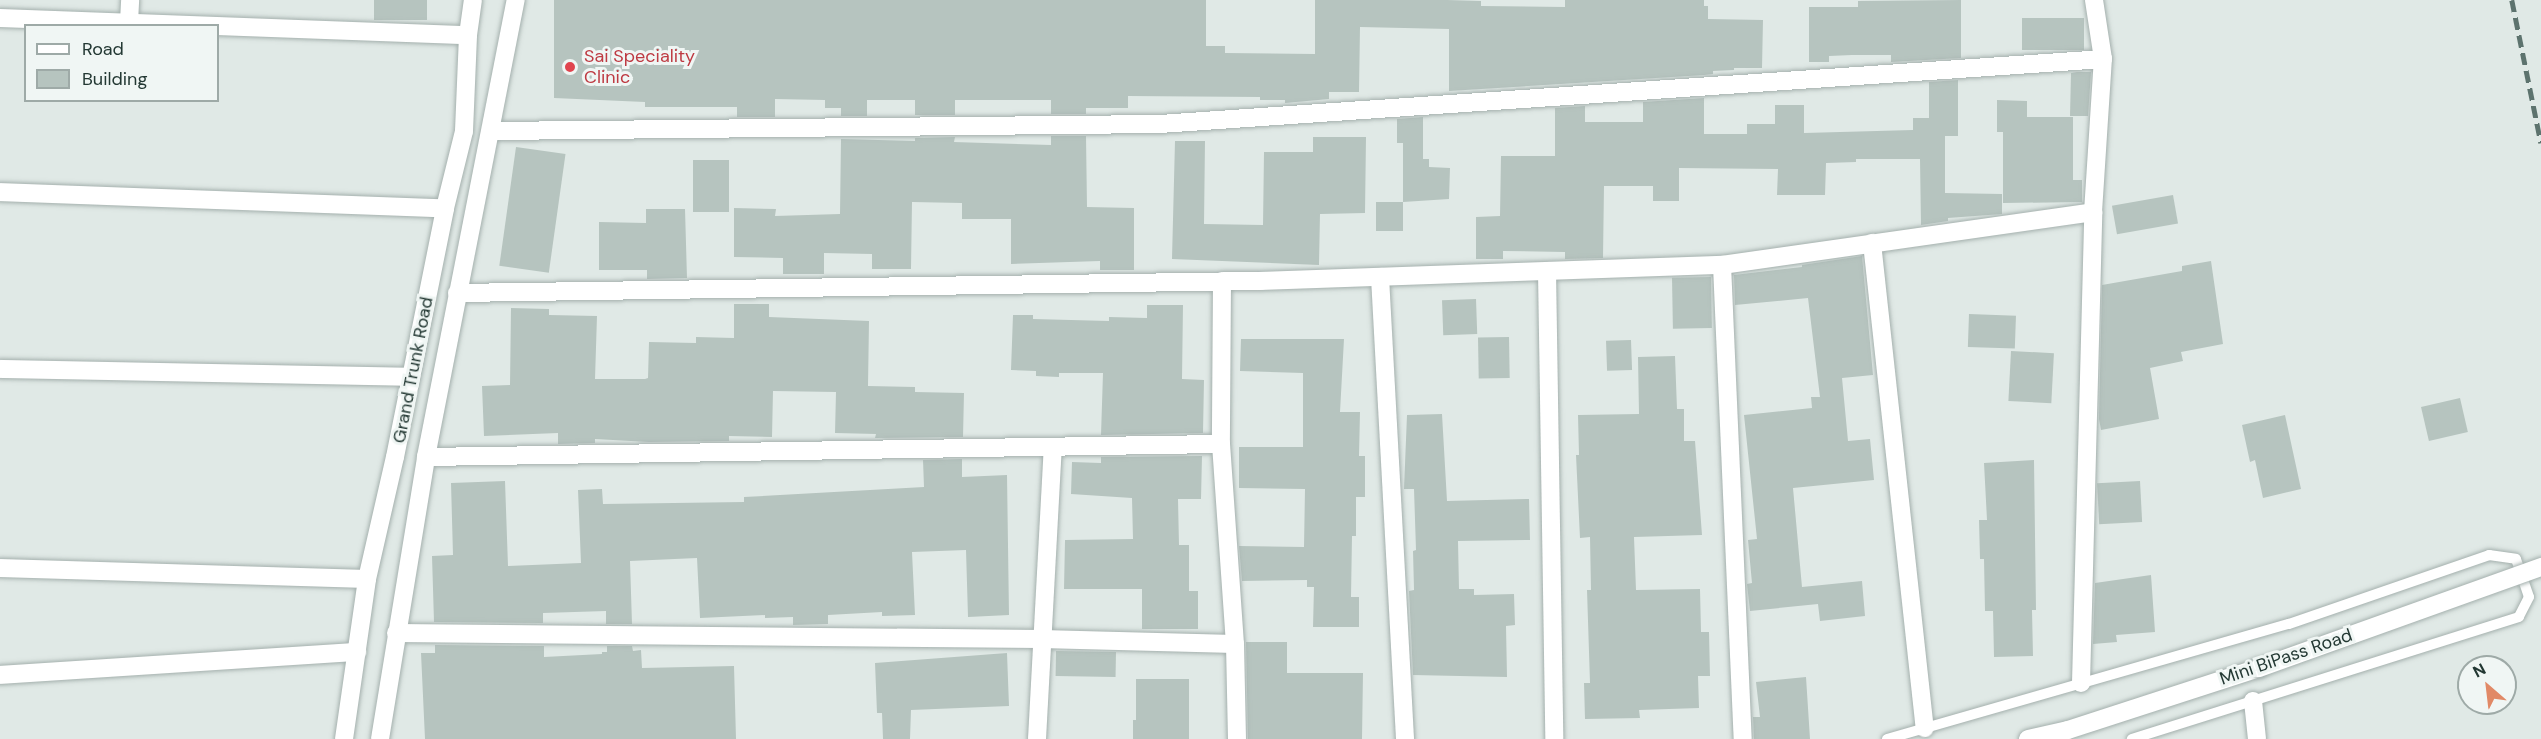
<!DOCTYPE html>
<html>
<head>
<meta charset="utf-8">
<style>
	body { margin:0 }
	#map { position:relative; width:2541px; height:739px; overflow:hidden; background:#e0e9e6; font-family:"DM Sans",sans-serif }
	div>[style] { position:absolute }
	.building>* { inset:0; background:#b6c4bf; transform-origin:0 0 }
	.roads { filter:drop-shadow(0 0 2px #a4b0ad) drop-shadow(0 0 2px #a4b0ad) }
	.service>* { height:10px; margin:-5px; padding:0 5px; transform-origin:5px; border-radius:5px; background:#fff }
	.minor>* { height:18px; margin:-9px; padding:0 9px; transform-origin:9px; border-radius:9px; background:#fff }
	.tertiary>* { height:18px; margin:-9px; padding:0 9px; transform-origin:9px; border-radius:9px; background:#fff }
	.secondary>* { height:18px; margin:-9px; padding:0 9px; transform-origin:9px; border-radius:9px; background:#fff }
	.rail>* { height:4.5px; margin-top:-2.25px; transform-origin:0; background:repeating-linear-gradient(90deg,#5d736e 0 12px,transparent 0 18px) }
	.bridges { filter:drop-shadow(0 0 2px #a4b0ad) drop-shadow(0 0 2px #a4b0ad) }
	.tertiary-bridge>* { height:18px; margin:-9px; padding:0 9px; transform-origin:9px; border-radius:9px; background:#fff }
	.dots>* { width:16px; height:16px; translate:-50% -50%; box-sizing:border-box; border:3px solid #f0f6f4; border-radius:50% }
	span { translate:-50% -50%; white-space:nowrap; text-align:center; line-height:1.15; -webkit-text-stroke:6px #f0f6f4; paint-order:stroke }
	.health-label { font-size:18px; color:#be3a42 }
	.left { translate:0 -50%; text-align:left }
	.street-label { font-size:18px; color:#233833 }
	.legend { position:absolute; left:24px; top:24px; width:195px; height:78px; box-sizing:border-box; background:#f0f6f4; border:2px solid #9eaaa7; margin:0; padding:8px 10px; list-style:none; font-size:18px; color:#233833 }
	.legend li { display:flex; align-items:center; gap:12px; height:30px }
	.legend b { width:30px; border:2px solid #9eaaa7 }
	.north { position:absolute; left:2457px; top:655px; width:60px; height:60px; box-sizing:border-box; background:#f0f6f4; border:2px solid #9eaaa7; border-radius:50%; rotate:332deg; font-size:16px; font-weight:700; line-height:24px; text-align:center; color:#233833 }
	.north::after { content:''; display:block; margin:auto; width:21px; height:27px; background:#e18966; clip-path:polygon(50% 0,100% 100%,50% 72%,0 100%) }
</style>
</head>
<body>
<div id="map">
	<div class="building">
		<div style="left:374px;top:0;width:53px;height:20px"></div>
		<div style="clip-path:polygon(554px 0,1206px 0,1206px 46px,1225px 46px,1225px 53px,1315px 54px,1315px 0,1447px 0,1481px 1px,1481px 6px,1565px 7px,1565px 0,1704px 0,1704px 6px,1708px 6px,1708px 19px,1763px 20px,1762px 68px,1734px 68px,1734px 70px,1713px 71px,1713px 74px,1704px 75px,1449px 91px,1449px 29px,1360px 27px,1359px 92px,1329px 92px,1329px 99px,1285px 103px,1285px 100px,1260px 100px,1260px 97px,1128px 96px,1128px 108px,1086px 108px,1086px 114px,1051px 114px,1051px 100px,955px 100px,955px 115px,915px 115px,915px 100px,867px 100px,867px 116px,841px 116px,841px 108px,825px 108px,825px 100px,775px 99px,775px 117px,737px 117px,737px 107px,645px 107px,645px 102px,554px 98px)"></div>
		<div style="clip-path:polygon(1961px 0,1961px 58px,1891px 62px,1891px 55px,1852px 55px,1829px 56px,1829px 62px,1809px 62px,1809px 7px,1858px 7px,1858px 1px)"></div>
		<div style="left:2022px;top:18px;width:62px;height:32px"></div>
		<div style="clip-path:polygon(2077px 72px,2091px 72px,2088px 116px,2070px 116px,2071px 73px)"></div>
		<div style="clip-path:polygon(1958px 80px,1958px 136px,1945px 136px,1945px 193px,2002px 194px,2002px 214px,1948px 218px,1948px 221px,1921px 225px,1920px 159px,1856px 159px,1856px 162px,1826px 163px,1825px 195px,1777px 195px,1778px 169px,1679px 168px,1679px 201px,1653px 201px,1653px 186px,1604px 186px,1603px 258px,1565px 259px,1565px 252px,1503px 251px,1503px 259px,1476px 259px,1476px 217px,1500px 216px,1501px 156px,1555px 156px,1555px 108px,1585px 106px,1585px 122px,1643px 122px,1643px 102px,1704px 98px,1704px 134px,1747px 134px,1747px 124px,1775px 124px,1775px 105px,1804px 105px,1804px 133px,1913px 130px,1913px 118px,1929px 118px,1929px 82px)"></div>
		<div style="clip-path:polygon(1997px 100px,2027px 101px,2027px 117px,2073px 117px,2073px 180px,2082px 180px,2082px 202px,2003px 203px,2003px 132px,1997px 132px)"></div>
		<div style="clip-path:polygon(1423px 117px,1423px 159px,1429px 159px,1429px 167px,1450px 168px,1449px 199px,1403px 202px,1403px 143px,1397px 143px,1397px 119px)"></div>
		<div style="clip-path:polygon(1051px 136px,1086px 136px,1087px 207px,1134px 208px,1134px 270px,1100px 270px,1100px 261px,1011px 264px,1011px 219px,962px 219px,962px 203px,912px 202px,911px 269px,872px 269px,872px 254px,824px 253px,824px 274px,783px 274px,783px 258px,734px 257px,734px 208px,776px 209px,775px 216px,840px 214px,841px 139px,915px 141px,915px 138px,955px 137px,954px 142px,1051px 145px)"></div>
		<div style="clip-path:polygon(1313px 137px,1366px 137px,1365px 213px,1320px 214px,1319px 265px,1172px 259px,1175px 141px,1205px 141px,1204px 224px,1263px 225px,1264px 152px,1313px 152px)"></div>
		<div style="left:516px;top:147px;width:50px;height:120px;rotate:8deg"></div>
		<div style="left:693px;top:160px;width:36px;height:52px"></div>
		<div style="left:2173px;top:195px;width:29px;height:62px;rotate:80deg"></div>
		<div style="left:1376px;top:202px;width:27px;height:29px"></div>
		<div style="clip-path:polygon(646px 209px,685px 209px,687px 278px,647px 279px,647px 270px,599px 270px,599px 222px,646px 223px)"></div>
		<div style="clip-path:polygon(1862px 256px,1873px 375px,1842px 378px,1848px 441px,1870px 439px,1874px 480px,1793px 488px,1802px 587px,1862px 581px,1865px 616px,1820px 621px,1818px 604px,1750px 611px,1747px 584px,1752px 583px,1748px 540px,1757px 539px,1744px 415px,1812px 408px,1811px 397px,1820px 397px,1808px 298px,1735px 305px,1734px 275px,1802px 267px,1802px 265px)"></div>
		<div style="clip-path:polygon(2211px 261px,2223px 344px,2181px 352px,2183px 361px,2150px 368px,2159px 419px,2101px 430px,2099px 419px,2102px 285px,2182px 271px,2182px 266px)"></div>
		<div style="left:1711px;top:277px;width:51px;height:39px;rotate:89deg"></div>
		<div style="left:1476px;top:299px;width:35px;height:34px;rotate:88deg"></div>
		<div style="clip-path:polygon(734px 304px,769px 304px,769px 317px,869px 321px,868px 386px,915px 387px,915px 392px,964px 393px,963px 437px,875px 438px,876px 434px,835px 433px,836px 392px,773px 391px,772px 437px,729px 436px,729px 441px,649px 442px,595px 439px,595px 443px,558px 444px,558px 433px,484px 436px,482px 386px,510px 385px,511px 308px,549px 309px,549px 315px,597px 316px,595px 379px,645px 379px,648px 378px,649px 342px,696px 343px,696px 337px,734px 338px)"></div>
		<div style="clip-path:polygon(1147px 305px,1183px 305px,1182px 379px,1204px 380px,1203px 433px,1101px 435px,1103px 373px,1059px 373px,1059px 377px,1036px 376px,1036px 371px,1011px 370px,1013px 315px,1033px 315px,1033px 319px,1109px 321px,1109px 317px,1147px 318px)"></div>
		<div style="left:1969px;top:314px;width:47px;height:33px;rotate:2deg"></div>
		<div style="left:1509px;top:337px;width:41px;height:31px;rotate:89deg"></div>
		<div style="clip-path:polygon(1241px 339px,1344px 339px,1340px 412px,1360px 412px,1359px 456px,1365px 456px,1365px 497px,1356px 497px,1356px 536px,1352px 536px,1351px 597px,1359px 597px,1359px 627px,1313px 627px,1314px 587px,1307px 587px,1307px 580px,1242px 581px,1239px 546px,1304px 547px,1305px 489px,1239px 488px,1239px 447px,1303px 447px,1303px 373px,1240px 371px)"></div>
		<div style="left:1631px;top:340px;width:30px;height:25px;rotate:88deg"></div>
		<div style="left:2011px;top:351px;width:43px;height:50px;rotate:3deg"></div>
		<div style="clip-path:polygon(1675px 356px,1677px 409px,1684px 409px,1684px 441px,1695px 441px,1702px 535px,1634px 537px,1636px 590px,1700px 589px,1701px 632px,1709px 632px,1710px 676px,1698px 676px,1699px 708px,1639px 710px,1640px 718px,1585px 719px,1584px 683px,1590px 683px,1587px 590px,1591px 590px,1590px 537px,1580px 538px,1576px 455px,1579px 455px,1578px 415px,1639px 414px,1638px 357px)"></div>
		<div style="left:2460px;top:398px;width:35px;height:40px;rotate:77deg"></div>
		<div style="clip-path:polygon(1442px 414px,1447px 501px,1529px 499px,1530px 540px,1458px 541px,1459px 589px,1474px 589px,1474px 595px,1514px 594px,1515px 625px,1506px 626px,1507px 677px,1413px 675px,1409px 591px,1414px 590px,1413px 551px,1416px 550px,1414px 489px,1404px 489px,1407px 415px)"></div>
		<div style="clip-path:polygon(2285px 415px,2301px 489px,2263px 498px,2255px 460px,2250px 462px,2242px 425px)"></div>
		<div style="clip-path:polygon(1202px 456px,1201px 499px,1178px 499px,1179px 545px,1189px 545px,1189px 591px,1198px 591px,1198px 629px,1142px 629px,1142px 589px,1064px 589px,1065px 540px,1133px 539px,1132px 498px,1071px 494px,1072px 462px,1101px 463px,1101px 457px)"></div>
		<div style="clip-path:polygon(962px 459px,962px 477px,1007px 475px,1009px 615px,968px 617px,966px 550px,912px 552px,915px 615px,882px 616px,882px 612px,828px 615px,828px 624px,793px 625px,793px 617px,765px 618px,765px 615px,700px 618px,697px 558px,630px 561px,632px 624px,606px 624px,606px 611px,543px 613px,543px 623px,434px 622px,432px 556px,453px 555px,451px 483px,505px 481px,508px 566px,581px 563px,578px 490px,602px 489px,603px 504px,744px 502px,744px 497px,924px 487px,923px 460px)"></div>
		<div style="clip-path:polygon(2034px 460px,2036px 610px,2032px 610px,2033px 656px,1994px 657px,1993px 611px,1985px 611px,1984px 559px,1980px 559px,1979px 520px,1987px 520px,1984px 463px)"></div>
		<div style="left:2140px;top:481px;width:41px;height:43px;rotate:87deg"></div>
		<div style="clip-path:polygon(2151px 575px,2155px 632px,2116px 635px,2117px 642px,2093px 644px,2095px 583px)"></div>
		<div style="clip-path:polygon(1246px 642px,1287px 642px,1287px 673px,1363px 673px,1362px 739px,1248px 739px)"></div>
		<div style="clip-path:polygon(435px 645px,544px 646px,544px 657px,602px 654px,602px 652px,607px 652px,607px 646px,632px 646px,633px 651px,641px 650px,642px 668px,734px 666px,736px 739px,425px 739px,421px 653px,435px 653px)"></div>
		<div style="left:1056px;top:651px;width:60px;height:25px;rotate:1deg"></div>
		<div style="clip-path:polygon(1007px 653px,1009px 706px,911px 710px,910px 739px,883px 739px,882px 713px,877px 713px,875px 663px)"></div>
		<div style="clip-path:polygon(1806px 677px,1810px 739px,1754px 739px,1753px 717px,1760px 717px,1756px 682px)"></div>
		<div style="clip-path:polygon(1136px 679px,1189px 679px,1189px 739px,1133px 739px,1133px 720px,1136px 720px)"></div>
	</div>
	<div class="roads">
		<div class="service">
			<div style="left:1887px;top:739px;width:418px;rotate:-16deg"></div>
			<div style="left:2289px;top:624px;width:212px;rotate:-19deg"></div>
			<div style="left:2489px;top:555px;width:27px;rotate:8deg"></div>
			<div style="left:2516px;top:559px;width:40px;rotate:71.1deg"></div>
			<div style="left:2529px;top:597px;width:22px;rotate:117deg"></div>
			<div style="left:2519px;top:617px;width:406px;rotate:162.5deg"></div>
		</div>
		<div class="minor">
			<div style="left:0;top:18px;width:468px;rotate:2.1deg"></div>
			<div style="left:129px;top:22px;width:22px;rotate:-87deg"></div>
			<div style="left:491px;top:131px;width:669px;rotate:-0.6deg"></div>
			<div style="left:1160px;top:124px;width:945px;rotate:-3.94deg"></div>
			<div style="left:0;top:192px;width:445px;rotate:2.1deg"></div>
			<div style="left:1872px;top:243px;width:488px;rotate:83.8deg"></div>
			<div style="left:1722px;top:265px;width:474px;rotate:87.5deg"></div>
			<div style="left:1547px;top:271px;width:468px;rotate:89.1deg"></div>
			<div style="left:1380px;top:277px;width:463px;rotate:86.9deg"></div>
			<div style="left:1222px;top:281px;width:163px;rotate:90.4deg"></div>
			<div style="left:1221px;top:444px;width:200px;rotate:86deg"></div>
			<div style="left:1235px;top:644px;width:95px;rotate:88.8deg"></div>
			<div style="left:457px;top:293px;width:804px;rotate:-0.86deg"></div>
			<div style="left:1261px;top:281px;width:461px;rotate:-2deg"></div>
			<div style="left:1722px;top:265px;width:375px;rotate:-8.1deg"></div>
			<div style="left:0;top:369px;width:411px;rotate:1.1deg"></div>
			<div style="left:426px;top:457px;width:795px;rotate:-0.94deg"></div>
			<div style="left:0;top:568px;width:367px;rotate:1.7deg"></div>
			<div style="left:396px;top:633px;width:645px;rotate:0.53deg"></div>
			<div style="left:1041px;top:639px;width:194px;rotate:1.5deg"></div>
			<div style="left:0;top:675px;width:358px;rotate:-3.7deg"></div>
			<div style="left:2081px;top:683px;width:471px;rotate:-88.5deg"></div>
			<div style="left:2093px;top:212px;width:153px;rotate:-86.3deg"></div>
			<div style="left:2103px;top:59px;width:60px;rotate:-98.7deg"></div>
			<div style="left:2253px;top:701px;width:38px;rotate:84deg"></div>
			<div style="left:1037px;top:739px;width:292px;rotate:-86.9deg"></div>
		</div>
		<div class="tertiary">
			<div style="left:2028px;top:739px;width:41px;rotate:-12.7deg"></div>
			<div style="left:2068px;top:730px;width:201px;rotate:-18deg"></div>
		</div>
		<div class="secondary">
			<div style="left:344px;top:739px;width:162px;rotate:-81.8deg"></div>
			<div style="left:367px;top:579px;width:125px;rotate:-77.1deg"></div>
			<div style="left:395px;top:457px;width:254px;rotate:-78.6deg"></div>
			<div style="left:445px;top:208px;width:79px;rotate:-76.1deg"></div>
			<div style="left:464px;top:131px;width:96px;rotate:-87.6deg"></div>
			<div style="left:468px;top:35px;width:35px;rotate:-82deg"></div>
			<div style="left:380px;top:739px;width:286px;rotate:-80.7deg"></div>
			<div style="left:426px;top:457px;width:466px;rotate:-78.9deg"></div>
		</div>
	</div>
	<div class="rail">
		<div style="left:2512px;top:0;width:146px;rotate:78.5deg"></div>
	</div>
	<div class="bridges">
		<div class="tertiary-bridge">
			<div style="left:2259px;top:668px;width:300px;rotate:-19.7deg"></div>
		</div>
	</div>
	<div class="dots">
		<div style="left:570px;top:67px;background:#e0444e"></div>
	</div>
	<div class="health-label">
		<span class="left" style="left:584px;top:67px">Sai Speciality<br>Clinic</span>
	</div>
	<div class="street-label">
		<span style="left:413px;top:370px;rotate:-79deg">Grand Trunk Road</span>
		<span style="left:2286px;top:657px;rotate:-19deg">Mini BiPass Road</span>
	</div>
	<ul class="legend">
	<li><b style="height:8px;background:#fff"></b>Road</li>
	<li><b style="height:16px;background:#b6c4bf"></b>Building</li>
	</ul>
	<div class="north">N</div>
</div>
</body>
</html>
